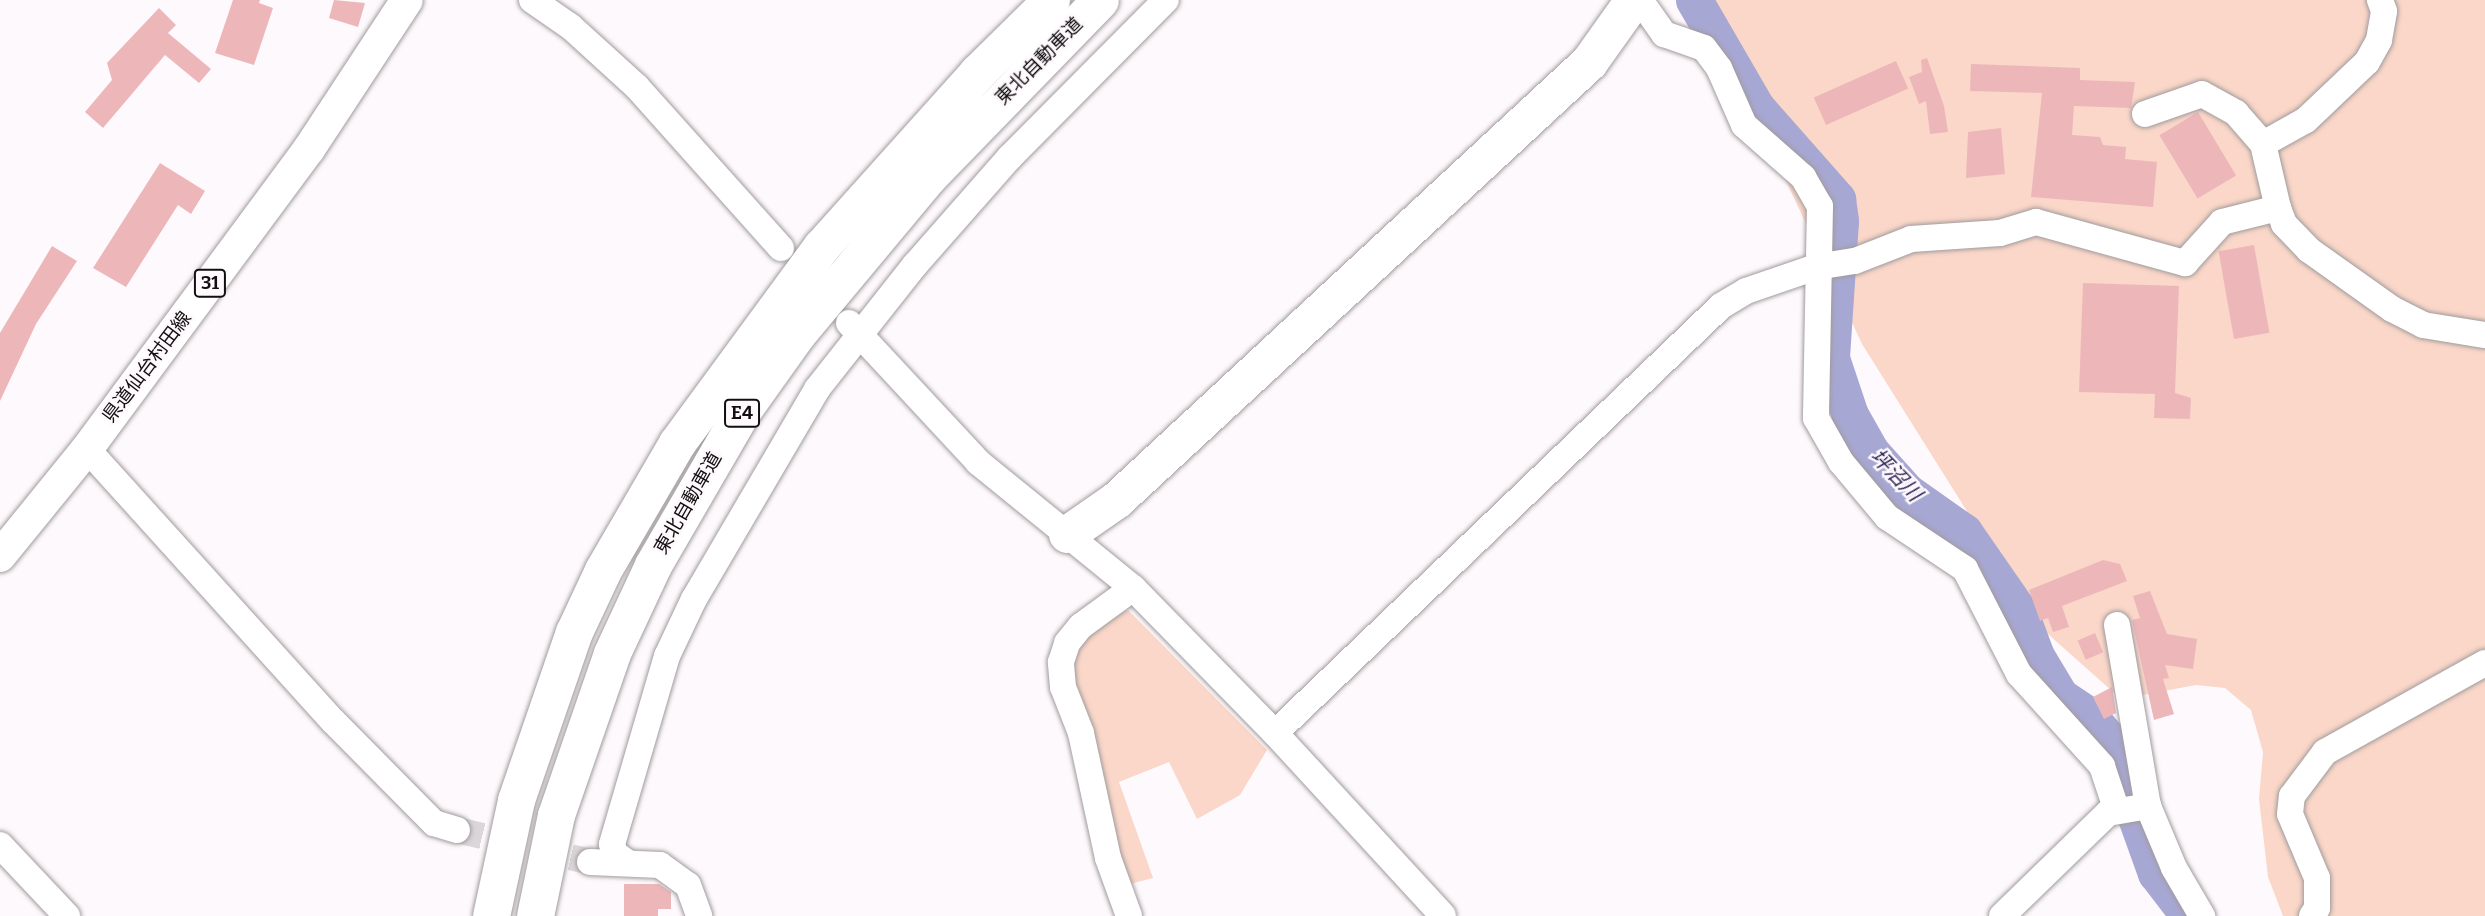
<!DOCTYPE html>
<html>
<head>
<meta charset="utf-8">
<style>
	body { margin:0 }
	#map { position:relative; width:2485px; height:916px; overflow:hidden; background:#fef9fc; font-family:Bitter,"Noto Sans JP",serif }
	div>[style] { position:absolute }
	.green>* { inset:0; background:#fad7c8 }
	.river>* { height:37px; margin:-18.5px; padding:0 18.5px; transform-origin:18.5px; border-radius:18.5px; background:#a7a7d3 }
	.building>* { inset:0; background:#edb7ba; transform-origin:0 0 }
	.minor-tunnel>* { height:26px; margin-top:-13px; transform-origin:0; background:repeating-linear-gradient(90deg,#dad6d9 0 26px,transparent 0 39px) }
	.roads { filter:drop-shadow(0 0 2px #a19b9e) drop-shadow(0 0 2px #a19b9e) }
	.minor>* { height:26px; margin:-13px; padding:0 13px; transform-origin:13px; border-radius:13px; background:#fff }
	.major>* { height:32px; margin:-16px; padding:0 16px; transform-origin:16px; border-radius:16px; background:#fff }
	.highway>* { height:37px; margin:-18.5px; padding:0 18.5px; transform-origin:18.5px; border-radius:18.5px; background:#fff }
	span { translate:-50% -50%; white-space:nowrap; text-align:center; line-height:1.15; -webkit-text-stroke:5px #fef9fc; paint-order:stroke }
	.shield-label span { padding:2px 5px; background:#fef9fc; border:2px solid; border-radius:5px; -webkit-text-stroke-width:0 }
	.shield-label { font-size:18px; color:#110f10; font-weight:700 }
	.street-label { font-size:19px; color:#110f10 }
	.water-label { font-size:21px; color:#271f54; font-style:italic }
</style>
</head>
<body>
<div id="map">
	<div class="green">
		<div style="clip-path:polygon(1702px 0,2485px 0,2485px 916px,2283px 916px,2268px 877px,2259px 799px,2263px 752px,2251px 710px,2225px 688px,2196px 685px,2121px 699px,2039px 626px,1862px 344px)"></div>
		<div style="clip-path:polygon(1128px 610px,1267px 750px,1240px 795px,1197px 819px,1169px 762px,1119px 782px,1153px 878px,1126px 885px,1072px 675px,1074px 652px,1102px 622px)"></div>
	</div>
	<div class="river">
		<div style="left:1694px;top:0;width:124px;rotate:59.9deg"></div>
		<div style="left:1756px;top:107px;width:123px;rotate:48.6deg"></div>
		<div style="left:1837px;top:199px;width:22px;rotate:82deg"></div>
		<div style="left:1840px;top:221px;width:137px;rotate:93.8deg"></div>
		<div style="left:1831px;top:358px;width:60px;rotate:71.6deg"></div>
		<div style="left:1850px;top:415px;width:43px;rotate:60.4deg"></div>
		<div style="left:1871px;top:452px;width:54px;rotate:48deg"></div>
		<div style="left:1907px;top:492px;width:70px;rotate:35.1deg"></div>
		<div style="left:1964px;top:532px;width:98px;rotate:55.3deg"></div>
		<div style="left:2020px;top:613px;width:46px;rotate:69.6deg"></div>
		<div style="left:2036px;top:656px;width:47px;rotate:59deg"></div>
		<div style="left:2060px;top:696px;width:32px;rotate:34deg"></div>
		<div style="left:2087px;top:714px;width:30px;rotate:49deg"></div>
		<div style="left:2107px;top:737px;width:145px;rotate:70.2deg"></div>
		<div style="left:2156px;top:873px;width:54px;rotate:52.5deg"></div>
	</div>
	<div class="building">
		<div style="clip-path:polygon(233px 0,260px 0,259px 3px,273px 8px,254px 65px,215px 53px)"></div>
		<div style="clip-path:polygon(334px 0,365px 3px,358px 27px,329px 18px)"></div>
		<div style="clip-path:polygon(159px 8px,176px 25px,168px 33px,211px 69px,199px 83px,165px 55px,103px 128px,85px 112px,112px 80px,107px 63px)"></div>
		<div style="clip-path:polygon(1927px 58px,1944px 106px,1948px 132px,1930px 134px,1926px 101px,1919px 104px,1909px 77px,1922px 72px,1921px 60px)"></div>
		<div style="left:1896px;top:61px;width:30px;height:90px;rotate:66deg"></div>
		<div style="clip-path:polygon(1971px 64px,2080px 68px,2080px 80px,2135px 82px,2131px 108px,2074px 106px,2072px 135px,2100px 137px,2103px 145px,2126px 147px,2125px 159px,2157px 162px,2153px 207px,2031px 197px,2042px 93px,1970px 91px)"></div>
		<div style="left:2198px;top:112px;width:74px;height:45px;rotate:59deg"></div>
		<div style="clip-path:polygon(2001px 128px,2005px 174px,1966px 178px,1968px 132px)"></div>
		<div style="clip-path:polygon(160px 163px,205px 191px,191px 214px,178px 205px,126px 287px,93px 268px)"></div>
		<div style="left:2254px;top:245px;width:89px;height:36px;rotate:80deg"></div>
		<div style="clip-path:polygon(52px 246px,77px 261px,36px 324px,0 401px,0 333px)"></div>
		<div style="clip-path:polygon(2083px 283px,2179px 286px,2175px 393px,2191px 398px,2190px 419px,2154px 418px,2155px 394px,2079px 392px)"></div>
		<div style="clip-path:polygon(2103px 560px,2120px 564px,2127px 581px,2062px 606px,2069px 627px,2053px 632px,2048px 618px,2040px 621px,2029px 590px)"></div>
		<div style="clip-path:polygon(2150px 591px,2167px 634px,2197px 639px,2193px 669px,2165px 665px,2169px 678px,2163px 679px,2174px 714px,2154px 720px,2132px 620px,2140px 618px,2133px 596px)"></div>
		<div style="left:2095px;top:633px;width:21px;height:19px;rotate:67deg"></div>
		<div style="clip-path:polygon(2112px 687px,2116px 713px,2104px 719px,2093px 697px)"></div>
		<div style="clip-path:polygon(624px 884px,659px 884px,671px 892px,671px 909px,658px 909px,658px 916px,624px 916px)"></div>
	</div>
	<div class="minor-tunnel">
		<div style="left:457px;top:830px;width:137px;rotate:13.5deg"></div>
	</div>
	<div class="roads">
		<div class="minor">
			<div style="left:532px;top:0;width:47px;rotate:34.7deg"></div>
			<div style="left:571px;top:27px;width:89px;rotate:42.3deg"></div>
			<div style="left:637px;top:87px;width:216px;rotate:48.2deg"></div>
			<div style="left:1640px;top:0;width:42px;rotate:54.8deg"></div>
			<div style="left:1664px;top:34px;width:42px;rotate:19.3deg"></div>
			<div style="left:1704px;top:48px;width:25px;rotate:53deg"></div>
			<div style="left:1719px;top:68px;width:62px;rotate:66.3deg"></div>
			<div style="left:1744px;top:125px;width:79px;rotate:41.4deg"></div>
			<div style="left:1803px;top:177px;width:34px;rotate:60deg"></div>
			<div style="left:1820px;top:206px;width:212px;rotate:91.1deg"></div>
			<div style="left:1816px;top:418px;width:51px;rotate:60.4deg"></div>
			<div style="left:1841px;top:462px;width:72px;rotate:50.1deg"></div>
			<div style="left:1887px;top:517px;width:94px;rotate:33.7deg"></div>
			<div style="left:1965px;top:569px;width:118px;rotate:62.8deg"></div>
			<div style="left:2019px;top:674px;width:124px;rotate:47.9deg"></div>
			<div style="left:2102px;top:766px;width:47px;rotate:71.6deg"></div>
			<div style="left:2145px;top:114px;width:60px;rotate:-19.3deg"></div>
			<div style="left:2202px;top:94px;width:39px;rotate:29deg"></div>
			<div style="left:2236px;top:113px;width:41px;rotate:48.9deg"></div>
			<div style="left:2278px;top:208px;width:66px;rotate:-103.2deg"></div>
			<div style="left:2263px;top:144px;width:49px;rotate:-29.2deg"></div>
			<div style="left:2306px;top:120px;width:84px;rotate:-43.6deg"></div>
			<div style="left:2367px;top:62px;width:25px;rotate:-61deg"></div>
			<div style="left:2379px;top:40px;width:29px;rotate:-80deg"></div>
			<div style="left:2384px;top:11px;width:12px;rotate:-110deg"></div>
			<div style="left:849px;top:323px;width:190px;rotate:47.1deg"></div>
			<div style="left:978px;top:462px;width:200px;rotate:39.1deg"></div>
			<div style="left:1133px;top:588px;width:203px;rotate:45.6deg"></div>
			<div style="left:1275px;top:733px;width:248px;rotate:47.4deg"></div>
			<div style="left:87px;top:449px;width:367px;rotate:47.9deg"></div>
			<div style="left:333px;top:721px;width:144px;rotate:45.3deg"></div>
			<div style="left:434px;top:823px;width:24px;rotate:17deg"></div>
			<div style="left:2117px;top:625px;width:184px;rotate:80.3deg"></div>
			<div style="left:1275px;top:733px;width:617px;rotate:-43.75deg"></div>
			<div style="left:1721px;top:306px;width:29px;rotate:-31deg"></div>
			<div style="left:1746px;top:291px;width:74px;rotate:-18.9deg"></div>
			<div style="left:1816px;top:267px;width:39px;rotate:-9deg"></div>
			<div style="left:1855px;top:261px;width:60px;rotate:-21.4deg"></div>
			<div style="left:1911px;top:239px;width:89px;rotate:-3.9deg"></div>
			<div style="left:2000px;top:233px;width:38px;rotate:-17deg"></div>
			<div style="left:2036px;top:222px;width:155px;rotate:15.4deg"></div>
			<div style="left:2185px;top:263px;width:55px;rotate:-47.9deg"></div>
			<div style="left:2222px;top:222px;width:58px;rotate:-14deg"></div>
			<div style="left:2278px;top:208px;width:17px;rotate:69deg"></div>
			<div style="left:2284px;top:224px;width:36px;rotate:46deg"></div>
			<div style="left:2309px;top:250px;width:102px;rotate:35.4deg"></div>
			<div style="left:2392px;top:309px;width:35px;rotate:27deg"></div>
			<div style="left:2423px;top:325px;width:63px;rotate:9.2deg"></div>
			<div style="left:0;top:845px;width:98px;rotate:46.7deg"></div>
			<div style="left:590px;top:862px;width:70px;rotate:2.5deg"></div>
			<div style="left:660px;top:865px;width:34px;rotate:36deg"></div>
			<div style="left:688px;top:885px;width:33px;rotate:70deg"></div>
			<div style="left:628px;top:863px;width:16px;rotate:-145deg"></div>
			<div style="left:615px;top:854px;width:10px;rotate:-107deg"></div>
			<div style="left:612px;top:844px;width:196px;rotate:-73.7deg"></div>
			<div style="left:667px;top:656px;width:63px;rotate:-64.7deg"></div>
			<div style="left:694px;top:599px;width:243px;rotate:-59.6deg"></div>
			<div style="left:817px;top:389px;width:158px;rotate:-51.7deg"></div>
			<div style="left:915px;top:265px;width:144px;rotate:-48.7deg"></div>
			<div style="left:1010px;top:157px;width:221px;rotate:-45.2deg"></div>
			<div style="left:1129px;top:916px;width:62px;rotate:-109.9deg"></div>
			<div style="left:1108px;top:858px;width:128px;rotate:-102.2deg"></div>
			<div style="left:1081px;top:733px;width:49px;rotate:-111.4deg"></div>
			<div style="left:1063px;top:687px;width:25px;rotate:-95deg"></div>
			<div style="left:1061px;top:662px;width:20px;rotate:-72deg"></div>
			<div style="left:1067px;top:643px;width:22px;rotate:-51deg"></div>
			<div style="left:1081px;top:626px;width:64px;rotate:-36.2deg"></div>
			<div style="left:2002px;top:916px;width:148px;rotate:-44.2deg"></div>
			<div style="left:2108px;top:813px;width:41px;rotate:-9.9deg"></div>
			<div style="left:2148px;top:806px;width:67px;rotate:67.2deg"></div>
			<div style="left:2174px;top:868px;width:56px;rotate:59.7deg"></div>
			<div style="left:2312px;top:916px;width:9px;rotate:-58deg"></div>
			<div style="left:2317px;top:908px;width:30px;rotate:-90deg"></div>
			<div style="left:2317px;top:878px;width:69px;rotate:-112.9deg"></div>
			<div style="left:2290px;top:814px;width:18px;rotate:-84deg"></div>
			<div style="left:2292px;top:796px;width:55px;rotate:-53.1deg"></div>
			<div style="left:2325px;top:752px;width:183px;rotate:-29.1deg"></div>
		</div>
		<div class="major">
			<div style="left:0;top:556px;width:138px;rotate:-50.9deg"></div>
			<div style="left:87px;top:449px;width:373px;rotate:-53.5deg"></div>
			<div style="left:309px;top:149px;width:178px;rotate:-56.7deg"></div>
		</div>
		<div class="highway">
			<div style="left:1067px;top:534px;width:60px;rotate:-34.8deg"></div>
			<div style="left:1116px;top:500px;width:645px;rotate:-42.8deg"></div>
			<div style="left:1589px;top:62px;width:76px;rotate:-54.6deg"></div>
			<div style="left:491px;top:916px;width:119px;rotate:-77.8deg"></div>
			<div style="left:516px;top:800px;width:178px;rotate:-71deg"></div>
			<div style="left:574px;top:632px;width:68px;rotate:-64.9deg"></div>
			<div style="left:603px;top:570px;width:147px;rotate:-59.8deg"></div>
			<div style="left:677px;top:443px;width:243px;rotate:-53.7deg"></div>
			<div style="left:821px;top:247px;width:234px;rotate:-48.1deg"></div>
			<div style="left:977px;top:73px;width:104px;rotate:-44.6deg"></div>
			<div style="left:535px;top:916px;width:103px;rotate:-78.3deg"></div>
			<div style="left:556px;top:815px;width:171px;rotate:-70.9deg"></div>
			<div style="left:612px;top:653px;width:97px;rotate:-65deg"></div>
			<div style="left:653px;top:565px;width:179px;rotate:-59.9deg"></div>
			<div style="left:743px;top:410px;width:95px;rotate:-54.5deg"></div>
			<div style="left:798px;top:333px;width:202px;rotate:-50.2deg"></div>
			<div style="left:927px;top:178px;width:248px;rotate:-45.8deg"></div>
		</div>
	</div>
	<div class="shield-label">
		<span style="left:210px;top:283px">31</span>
		<span style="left:742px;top:413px">E4</span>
	</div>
	<div class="street-label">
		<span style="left:1039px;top:61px;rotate:-45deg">東北自動車道</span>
		<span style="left:147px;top:367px;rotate:-53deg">県道仙台村田線</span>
		<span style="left:688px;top:503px;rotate:-60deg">東北自動車道</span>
	</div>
	<div class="water-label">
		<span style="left:1896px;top:475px;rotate:46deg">坪沼川</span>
	</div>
</div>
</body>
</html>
